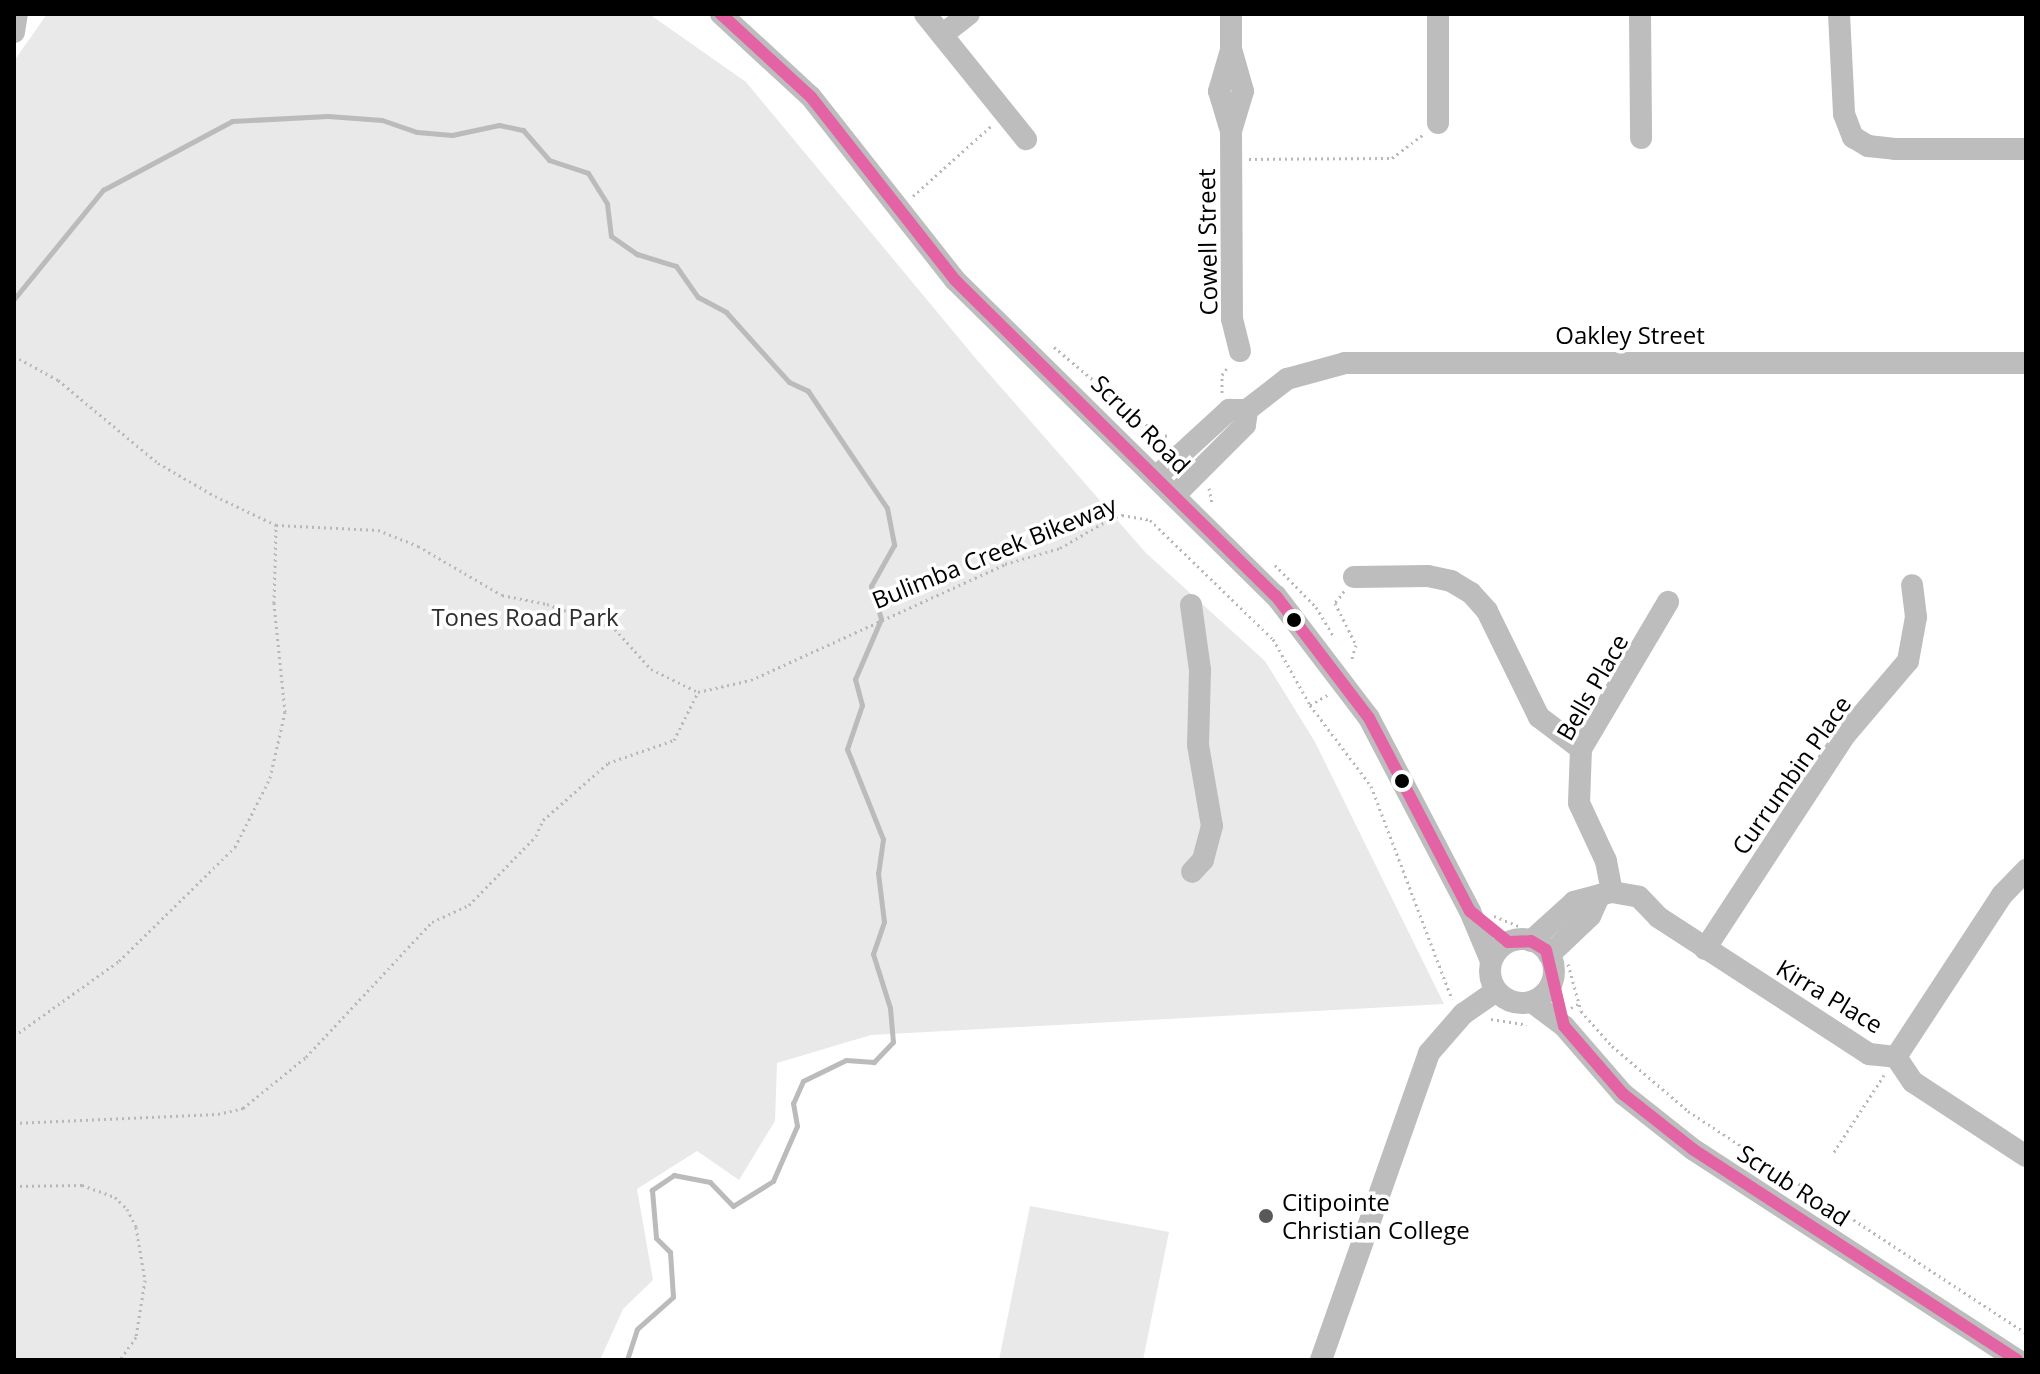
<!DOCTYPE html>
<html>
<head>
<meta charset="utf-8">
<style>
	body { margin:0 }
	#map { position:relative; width:2040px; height:1374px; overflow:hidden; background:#fff; font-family:"Open Sans",sans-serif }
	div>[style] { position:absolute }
	.green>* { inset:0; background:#e9e9e9 }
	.stream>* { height:5px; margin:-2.5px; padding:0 2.5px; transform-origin:2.5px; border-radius:2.5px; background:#bbb }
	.path>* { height:3px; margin-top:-1.5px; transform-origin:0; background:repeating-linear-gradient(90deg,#b8b8b8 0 2px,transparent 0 6px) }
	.minor>* { height:22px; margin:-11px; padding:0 11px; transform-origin:11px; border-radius:11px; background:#bdbdbd }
	.minor>.ring { margin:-11px; padding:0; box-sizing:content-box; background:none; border:22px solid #bdbdbd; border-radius:50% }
	.bus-1>* { height:12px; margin:-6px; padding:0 6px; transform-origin:6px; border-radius:6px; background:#e463a4 }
	.dots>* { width:22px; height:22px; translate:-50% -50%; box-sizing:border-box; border:4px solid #fff; border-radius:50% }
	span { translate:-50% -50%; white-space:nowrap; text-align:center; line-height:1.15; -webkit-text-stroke:7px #fff; paint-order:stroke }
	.street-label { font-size:24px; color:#000 }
	.park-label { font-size:24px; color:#2e2e2e }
	.poi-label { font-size:24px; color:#000 }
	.left { translate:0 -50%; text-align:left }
	.frame { position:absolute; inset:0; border:16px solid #000; pointer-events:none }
</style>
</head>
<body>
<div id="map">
	<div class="green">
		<div style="clip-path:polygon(47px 14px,649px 14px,746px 82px,977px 360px,1146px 553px,1265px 661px,1315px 742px,1444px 1004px,871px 1035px,777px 1063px,775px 1121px,739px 1180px,697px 1151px,637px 1189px,653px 1280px,623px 1309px,600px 1360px,14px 1360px,14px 61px)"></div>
		<div style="clip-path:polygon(1030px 1206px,1169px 1232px,1143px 1360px,999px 1360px)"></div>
	</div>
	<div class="stream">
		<div style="left:14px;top:299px;width:141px;rotate:-50.8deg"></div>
		<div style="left:103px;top:190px;width:146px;rotate:-28.1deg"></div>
		<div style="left:232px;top:121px;width:96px;rotate:-3deg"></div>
		<div style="left:328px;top:116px;width:54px;rotate:4.2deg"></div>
		<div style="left:382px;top:120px;width:37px;rotate:19deg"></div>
		<div style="left:417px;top:132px;width:35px;rotate:5deg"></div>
		<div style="left:452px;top:135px;width:48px;rotate:-12deg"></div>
		<div style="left:499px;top:125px;width:25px;rotate:12deg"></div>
		<div style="left:523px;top:130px;width:40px;rotate:49deg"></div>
		<div style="left:549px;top:160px;width:41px;rotate:18.4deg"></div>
		<div style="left:588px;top:173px;width:36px;rotate:58deg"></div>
		<div style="left:607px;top:204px;width:32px;rotate:83deg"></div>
		<div style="left:611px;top:236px;width:32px;rotate:35deg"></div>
		<div style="left:637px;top:254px;width:41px;rotate:17.1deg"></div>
		<div style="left:676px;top:266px;width:38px;rotate:55deg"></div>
		<div style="left:698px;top:297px;width:32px;rotate:28deg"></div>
		<div style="left:726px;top:312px;width:94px;rotate:48deg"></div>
		<div style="left:789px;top:382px;width:21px;rotate:25deg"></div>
		<div style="left:808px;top:391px;width:141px;rotate:56deg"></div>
		<div style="left:887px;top:508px;width:38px;rotate:79deg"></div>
		<div style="left:894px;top:545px;width:47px;rotate:119.3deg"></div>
		<div style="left:871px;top:586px;width:34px;rotate:73deg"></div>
		<div style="left:881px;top:619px;width:65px;rotate:113.4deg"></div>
		<div style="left:855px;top:679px;width:27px;rotate:75deg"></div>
		<div style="left:862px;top:705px;width:46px;rotate:108.8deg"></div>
		<div style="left:847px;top:749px;width:97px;rotate:68.2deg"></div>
		<div style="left:883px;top:839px;width:34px;rotate:98deg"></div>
		<div style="left:878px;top:873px;width:49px;rotate:83deg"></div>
		<div style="left:884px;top:922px;width:34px;rotate:109deg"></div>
		<div style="left:873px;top:954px;width:57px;rotate:72.5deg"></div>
		<div style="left:890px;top:1008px;width:34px;rotate:85deg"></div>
		<div style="left:893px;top:1042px;width:28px;rotate:134deg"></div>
		<div style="left:874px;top:1062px;width:28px;rotate:-176deg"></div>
		<div style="left:846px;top:1060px;width:48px;rotate:154deg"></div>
		<div style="left:803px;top:1081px;width:24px;rotate:114deg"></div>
		<div style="left:793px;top:1103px;width:23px;rotate:80deg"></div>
		<div style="left:797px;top:1126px;width:60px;rotate:113.6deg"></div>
		<div style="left:773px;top:1181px;width:47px;rotate:148deg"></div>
		<div style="left:733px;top:1206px;width:33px;rotate:-134deg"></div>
		<div style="left:710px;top:1182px;width:37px;rotate:-169deg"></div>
		<div style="left:674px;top:1175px;width:27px;rotate:146deg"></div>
		<div style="left:652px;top:1190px;width:48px;rotate:85.2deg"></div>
		<div style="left:656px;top:1238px;width:20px;rotate:45deg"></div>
		<div style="left:670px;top:1252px;width:45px;rotate:86.2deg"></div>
		<div style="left:673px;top:1297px;width:48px;rotate:138.4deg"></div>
		<div style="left:637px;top:1329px;width:33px;rotate:108deg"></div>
	</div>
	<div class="path">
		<div style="left:1249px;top:159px;width:143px;rotate:-0.4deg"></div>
		<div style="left:1392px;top:158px;width:38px;rotate:-37deg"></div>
		<div style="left:913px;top:196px;width:105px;rotate:-41.9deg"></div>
		<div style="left:1054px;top:347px;width:137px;rotate:40deg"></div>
		<div style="left:1159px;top:435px;width:11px;rotate:5deg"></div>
		<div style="left:14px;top:356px;width:50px;rotate:28.6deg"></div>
		<div style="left:58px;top:380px;width:130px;rotate:39.7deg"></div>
		<div style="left:158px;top:463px;width:66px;rotate:30.1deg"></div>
		<div style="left:215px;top:496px;width:68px;rotate:25.4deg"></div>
		<div style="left:276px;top:525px;width:102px;rotate:2.8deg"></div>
		<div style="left:378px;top:530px;width:43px;rotate:21.8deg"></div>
		<div style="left:418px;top:546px;width:97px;rotate:30.3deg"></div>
		<div style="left:502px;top:595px;width:46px;rotate:11.3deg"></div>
		<div style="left:547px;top:604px;width:72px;rotate:20.2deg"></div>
		<div style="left:615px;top:629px;width:54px;rotate:48deg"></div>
		<div style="left:651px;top:669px;width:52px;rotate:26.1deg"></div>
		<div style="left:698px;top:692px;width:54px;rotate:-12.8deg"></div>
		<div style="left:751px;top:680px;width:279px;rotate:-24.5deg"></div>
		<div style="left:1005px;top:564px;width:57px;rotate:-16.2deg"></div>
		<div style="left:1060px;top:548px;width:58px;rotate:-30.1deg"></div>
		<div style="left:1110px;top:519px;width:13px;rotate:-18deg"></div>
		<div style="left:1122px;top:515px;width:28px;rotate:10deg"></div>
		<div style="left:1150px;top:520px;width:171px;rotate:44.1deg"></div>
		<div style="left:1273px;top:639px;width:76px;rotate:60.7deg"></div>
		<div style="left:1310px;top:705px;width:101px;rotate:53deg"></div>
		<div style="left:1371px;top:786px;width:228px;rotate:69.2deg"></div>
		<div style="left:1222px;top:393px;width:18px;rotate:-90deg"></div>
		<div style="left:1222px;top:375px;width:10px;rotate:-53deg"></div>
		<div style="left:1209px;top:488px;width:16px;rotate:79deg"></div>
		<div style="left:1275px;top:565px;width:59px;rotate:45.7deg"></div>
		<div style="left:1316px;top:607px;width:33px;rotate:59deg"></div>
		<div style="left:1344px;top:591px;width:15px;rotate:127deg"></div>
		<div style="left:1335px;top:603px;width:47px;rotate:63.4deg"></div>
		<div style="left:1356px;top:645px;width:17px;rotate:107deg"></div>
		<div style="left:1310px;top:705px;width:20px;rotate:-30deg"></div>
		<div style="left:1494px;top:916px;width:27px;rotate:22deg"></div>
		<div style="left:1568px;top:964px;width:49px;rotate:74.5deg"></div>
		<div style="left:1581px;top:1011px;width:47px;rotate:48.5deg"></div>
		<div style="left:1612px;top:1046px;width:100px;rotate:40.5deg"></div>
		<div style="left:1688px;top:1111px;width:404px;rotate:33.3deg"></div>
		<div style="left:1571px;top:1008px;width:8px;rotate:-30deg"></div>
		<div style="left:1491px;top:1019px;width:36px;rotate:9deg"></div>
		<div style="left:14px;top:1036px;width:129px;rotate:-35.5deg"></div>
		<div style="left:119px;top:961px;width:163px;rotate:-44.5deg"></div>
		<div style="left:235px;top:847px;width:77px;rotate:-63.1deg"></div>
		<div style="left:270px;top:778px;width:68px;rotate:-77.2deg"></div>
		<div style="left:285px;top:712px;width:110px;rotate:-95.8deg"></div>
		<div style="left:274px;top:603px;width:78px;rotate:-88.5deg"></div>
		<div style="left:14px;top:1123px;width:204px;rotate:-2.5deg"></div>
		<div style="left:218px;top:1114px;width:26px;rotate:-13deg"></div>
		<div style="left:243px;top:1108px;width:81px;rotate:-39deg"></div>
		<div style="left:306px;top:1057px;width:185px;rotate:-47deg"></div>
		<div style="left:432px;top:922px;width:41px;rotate:-24.7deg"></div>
		<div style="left:469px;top:905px;width:96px;rotate:-45.8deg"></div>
		<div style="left:536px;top:836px;width:17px;rotate:-66deg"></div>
		<div style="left:543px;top:820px;width:86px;rotate:-41.2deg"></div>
		<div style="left:608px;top:763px;width:70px;rotate:-19.2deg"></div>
		<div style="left:674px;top:740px;width:54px;rotate:-63.4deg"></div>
		<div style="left:1834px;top:1152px;width:92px;rotate:-57deg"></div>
		<div style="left:14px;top:1186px;width:68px;rotate:-0.8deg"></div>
		<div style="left:82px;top:1185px;width:35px;rotate:20deg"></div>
		<div style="left:115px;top:1197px;width:17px;rotate:45deg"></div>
		<div style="left:127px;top:1209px;width:20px;rotate:63deg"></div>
		<div style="left:136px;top:1227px;width:54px;rotate:80.4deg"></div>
		<div style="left:145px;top:1280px;width:58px;rotate:99deg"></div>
		<div style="left:136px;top:1337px;width:28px;rotate:125deg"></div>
	</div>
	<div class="minor">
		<div style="left:721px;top:14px;width:122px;rotate:42.7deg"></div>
		<div style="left:811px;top:97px;width:233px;rotate:51.8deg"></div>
		<div style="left:955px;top:280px;width:450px;rotate:44.6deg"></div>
		<div style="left:1276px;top:596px;width:153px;rotate:52.7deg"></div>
		<div style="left:1369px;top:718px;width:218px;rotate:62.4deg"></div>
		<div style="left:1470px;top:911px;width:54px;rotate:67.2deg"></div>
		<div style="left:925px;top:14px;width:161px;rotate:51.1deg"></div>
		<div style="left:1231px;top:14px;width:35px;rotate:90deg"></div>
		<div style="left:1231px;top:49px;width:44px;rotate:74.1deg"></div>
		<div style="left:1243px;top:91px;width:42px;rotate:106.7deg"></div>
		<div style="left:1231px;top:131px;width:188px;rotate:89.7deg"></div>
		<div style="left:1232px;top:319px;width:33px;rotate:76deg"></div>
		<div style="left:1640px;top:14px;width:124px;rotate:89.5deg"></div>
		<div style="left:1839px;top:14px;width:100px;rotate:87.1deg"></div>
		<div style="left:1844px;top:114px;width:25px;rotate:69deg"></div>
		<div style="left:1853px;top:137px;width:17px;rotate:31deg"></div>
		<div style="left:1868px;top:146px;width:27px;rotate:6deg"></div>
		<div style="left:1895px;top:149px;width:131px"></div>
		<div style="left:14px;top:32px;width:18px;rotate:-81deg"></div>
		<div style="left:942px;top:35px;width:34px;rotate:-38deg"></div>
		<div style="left:1231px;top:50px;width:43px;rotate:106.3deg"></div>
		<div style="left:1219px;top:91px;width:42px;rotate:73.3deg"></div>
		<div style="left:1438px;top:123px;width:109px;rotate:-90deg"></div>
		<div style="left:1157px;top:476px;width:98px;rotate:-42.5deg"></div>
		<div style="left:1229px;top:410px;width:18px"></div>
		<div style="left:1247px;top:410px;width:51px;rotate:-37.8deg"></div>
		<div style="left:1287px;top:379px;width:60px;rotate:-15.4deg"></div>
		<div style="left:1345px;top:363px;width:681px"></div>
		<div style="left:1175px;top:495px;width:99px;rotate:-45deg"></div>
		<div style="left:1245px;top:425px;width:15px;rotate:-82deg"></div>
		<div style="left:1354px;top:577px;width:74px;rotate:-0.8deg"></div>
		<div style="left:1428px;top:576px;width:24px;rotate:12deg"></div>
		<div style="left:1451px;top:581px;width:23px;rotate:31deg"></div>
		<div style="left:1471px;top:593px;width:24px;rotate:48deg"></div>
		<div style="left:1487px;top:611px;width:118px;rotate:63.9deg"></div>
		<div style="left:1539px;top:717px;width:53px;rotate:37.3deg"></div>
		<div style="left:1191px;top:605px;width:66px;rotate:82.1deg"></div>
		<div style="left:1200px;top:670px;width:75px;rotate:91.5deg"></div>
		<div style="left:1198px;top:745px;width:82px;rotate:80.2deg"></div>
		<div style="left:1212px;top:826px;width:35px;rotate:105deg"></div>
		<div style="left:1203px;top:860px;width:16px;rotate:133deg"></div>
		<div style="left:1612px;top:892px;width:32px;rotate:-101deg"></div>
		<div style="left:1606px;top:861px;width:64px;rotate:-115deg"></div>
		<div style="left:1579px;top:803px;width:54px;rotate:-87.9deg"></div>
		<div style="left:1581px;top:749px;width:171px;rotate:-59.4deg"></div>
		<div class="ring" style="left:1490px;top:939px;width:42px;height:42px"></div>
		<div style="left:1531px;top:941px;width:58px;rotate:-42.2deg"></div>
		<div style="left:1574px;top:902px;width:39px;rotate:-15deg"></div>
		<div style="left:1612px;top:892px;width:27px;rotate:10deg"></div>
		<div style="left:1639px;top:897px;width:28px;rotate:46deg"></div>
		<div style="left:1658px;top:917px;width:252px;rotate:33deg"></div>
		<div style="left:1869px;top:1054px;width:27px;rotate:6deg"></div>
		<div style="left:1896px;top:1057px;width:30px;rotate:56deg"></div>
		<div style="left:1913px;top:1082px;width:135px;rotate:33.2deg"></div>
		<div style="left:1705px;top:949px;width:256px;rotate:-56.8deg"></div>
		<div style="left:1845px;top:735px;width:97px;rotate:-49.6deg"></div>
		<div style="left:1908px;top:661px;width:45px;rotate:-79.7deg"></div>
		<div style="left:1916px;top:617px;width:32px;rotate:-97deg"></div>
		<div style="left:1549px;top:955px;width:57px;rotate:-43.6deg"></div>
		<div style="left:1590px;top:916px;width:23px;rotate:-65deg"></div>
		<div style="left:1532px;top:1002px;width:40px;rotate:37deg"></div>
		<div style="left:1564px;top:1026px;width:90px;rotate:49.1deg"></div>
		<div style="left:1623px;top:1094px;width:90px;rotate:38.3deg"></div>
		<div style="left:1694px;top:1150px;width:385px;rotate:33deg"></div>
		<div style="left:1896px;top:1057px;width:194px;rotate:-56.8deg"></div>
		<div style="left:2002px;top:895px;width:35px;rotate:-46deg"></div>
		<div style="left:1321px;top:1360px;width:325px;rotate:-70.6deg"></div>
		<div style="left:1429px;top:1053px;width:52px;rotate:-48.9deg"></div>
		<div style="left:1463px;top:1014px;width:40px;rotate:-34.9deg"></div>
	</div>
	<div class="bus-1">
		<div style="left:721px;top:14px;width:122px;rotate:42.7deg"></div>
		<div style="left:811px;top:97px;width:233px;rotate:51.8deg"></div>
		<div style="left:955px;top:280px;width:450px;rotate:44.6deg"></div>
		<div style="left:1276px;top:596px;width:153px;rotate:52.7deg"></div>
		<div style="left:1369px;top:718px;width:218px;rotate:62.4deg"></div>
		<div style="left:1470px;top:911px;width:49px;rotate:39.2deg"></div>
		<div style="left:1508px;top:942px;width:23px;rotate:-2deg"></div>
		<div style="left:1531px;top:941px;width:17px;rotate:31deg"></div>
		<div style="left:1546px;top:950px;width:78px;rotate:76.7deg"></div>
		<div style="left:1564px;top:1026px;width:90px;rotate:49.1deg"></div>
		<div style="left:1623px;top:1094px;width:90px;rotate:38.3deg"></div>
		<div style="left:1694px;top:1150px;width:385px;rotate:33deg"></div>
	</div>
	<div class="dots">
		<div style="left:1294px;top:620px;background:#000"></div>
		<div style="left:1402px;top:781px;background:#000"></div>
		<div style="left:1266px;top:1216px;background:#595959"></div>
	</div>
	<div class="street-label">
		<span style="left:1207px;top:242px;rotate:-91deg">Cowell Street</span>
		<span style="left:1630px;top:335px">Oakley Street</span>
		<span style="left:1141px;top:424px;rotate:45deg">Scrub Road</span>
		<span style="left:994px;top:552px;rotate:-22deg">Bulimba Creek Bikeway</span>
		<span style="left:1592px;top:687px;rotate:-60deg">Bells Place</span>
		<span style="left:1791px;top:775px;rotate:-55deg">Currumbin Place</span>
		<span style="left:1830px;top:996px;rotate:31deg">Kirra Place</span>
		<span style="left:1794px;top:1185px;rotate:33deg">Scrub Road</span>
	</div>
	<div class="park-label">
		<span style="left:525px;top:617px">Tones Road Park</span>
	</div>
	<div class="poi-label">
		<span class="left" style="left:1282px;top:1216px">Citipointe<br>Christian College</span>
	</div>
	<div class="frame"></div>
</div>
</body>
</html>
